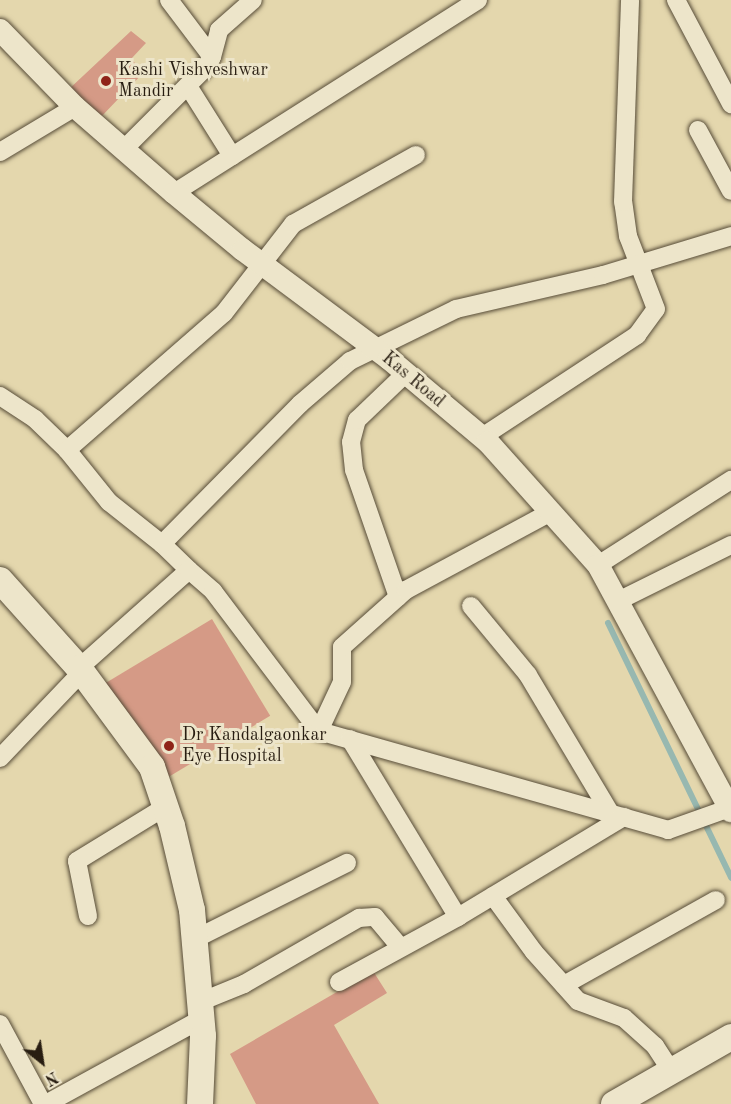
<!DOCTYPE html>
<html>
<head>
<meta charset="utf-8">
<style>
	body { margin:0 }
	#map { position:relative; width:731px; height:1104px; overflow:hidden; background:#e4d7ad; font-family:"Old Standard TT",serif }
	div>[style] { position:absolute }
	.stream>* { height:6px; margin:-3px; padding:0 3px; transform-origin:3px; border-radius:3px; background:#97b8b0 }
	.building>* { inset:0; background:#d59a86; transform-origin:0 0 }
	.roads { filter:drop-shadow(0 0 2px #574c38) drop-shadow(0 0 2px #574c38) }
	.minor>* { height:18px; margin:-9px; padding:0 9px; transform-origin:9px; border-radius:9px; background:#ede5ca }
	.tertiary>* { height:22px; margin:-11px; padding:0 11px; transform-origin:11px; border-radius:11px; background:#ede5ca }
	.secondary>* { height:26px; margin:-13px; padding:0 13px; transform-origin:13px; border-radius:13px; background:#ede5ca }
	.dots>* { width:16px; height:16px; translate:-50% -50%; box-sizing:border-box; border:3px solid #ede5ca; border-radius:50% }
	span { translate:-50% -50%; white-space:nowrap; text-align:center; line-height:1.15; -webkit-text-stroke:6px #ede5ca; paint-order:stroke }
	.poi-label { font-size:18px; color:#281d11 }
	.left { translate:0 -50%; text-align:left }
	.street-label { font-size:18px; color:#281d11 }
	.north { position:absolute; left:12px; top:1032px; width:60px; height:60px; -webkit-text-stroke:4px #ede5ca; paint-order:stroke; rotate:150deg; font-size:16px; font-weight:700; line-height:24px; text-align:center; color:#281d11 }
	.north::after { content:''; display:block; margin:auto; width:21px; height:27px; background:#281d11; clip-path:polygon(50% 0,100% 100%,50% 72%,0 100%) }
</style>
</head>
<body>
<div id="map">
	<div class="stream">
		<div style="left:608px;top:623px;width:283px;rotate:64.2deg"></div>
	</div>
	<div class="building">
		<div style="clip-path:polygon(131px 31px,146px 43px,131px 59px,144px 72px,100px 118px,68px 90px)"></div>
		<div style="left:212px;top:619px;width:113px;height:126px;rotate:59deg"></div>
		<div style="clip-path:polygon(373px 971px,387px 993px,334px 1025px,379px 1104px,256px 1104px,230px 1054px)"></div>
	</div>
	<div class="roads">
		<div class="minor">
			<div style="left:169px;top:0;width:71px;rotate:53deg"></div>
			<div style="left:676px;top:0;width:118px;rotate:62.1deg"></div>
			<div style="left:188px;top:86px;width:83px;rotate:57.8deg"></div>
			<div style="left:698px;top:130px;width:69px;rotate:61.6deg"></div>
			<div style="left:124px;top:149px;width:113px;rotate:-45deg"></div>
			<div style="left:204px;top:69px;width:14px;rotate:-56deg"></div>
			<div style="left:212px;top:57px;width:28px;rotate:-75deg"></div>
			<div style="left:219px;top:30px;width:45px;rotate:-41.4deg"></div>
			<div style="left:0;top:152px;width:87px;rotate:-31deg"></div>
			<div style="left:174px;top:193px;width:360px;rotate:-32.4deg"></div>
			<div style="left:0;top:396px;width:42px;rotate:33.3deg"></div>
			<div style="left:35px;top:419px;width:45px;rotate:44.1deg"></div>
			<div style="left:67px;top:450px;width:67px;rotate:51.1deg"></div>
			<div style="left:109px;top:502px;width:68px;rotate:38.4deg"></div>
			<div style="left:482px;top:437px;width:186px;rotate:-33.3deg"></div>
			<div style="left:637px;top:335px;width:32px;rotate:-54deg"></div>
			<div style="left:656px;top:309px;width:78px;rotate:-111deg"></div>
			<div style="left:628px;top:236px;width:34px;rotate:-98deg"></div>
			<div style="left:623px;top:202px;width:202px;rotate:-88deg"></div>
			<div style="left:67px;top:450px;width:208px;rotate:-41.1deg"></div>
			<div style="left:224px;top:313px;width:113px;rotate:-52.2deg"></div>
			<div style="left:293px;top:224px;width:141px;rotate:-29.3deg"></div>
			<div style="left:598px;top:565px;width:158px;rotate:-32.6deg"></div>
			<div style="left:189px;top:570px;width:37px;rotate:-136deg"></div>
			<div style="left:162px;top:544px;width:197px;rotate:-45.4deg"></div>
			<div style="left:300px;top:404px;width:66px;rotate:-40.7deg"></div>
			<div style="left:350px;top:361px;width:118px;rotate:-26.1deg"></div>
			<div style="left:456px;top:309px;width:151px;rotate:-13deg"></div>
			<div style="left:603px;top:275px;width:134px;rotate:-16.9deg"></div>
			<div style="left:398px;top:597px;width:134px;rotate:-109.1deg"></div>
			<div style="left:354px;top:470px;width:28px;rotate:-96deg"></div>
			<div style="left:351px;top:442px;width:23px;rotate:-75deg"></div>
			<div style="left:357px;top:420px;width:68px;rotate:-43.8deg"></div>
			<div style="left:618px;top:601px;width:126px;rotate:-26.4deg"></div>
			<div style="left:471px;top:606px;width:89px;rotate:50.4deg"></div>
			<div style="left:528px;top:675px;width:162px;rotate:59.2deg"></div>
			<div style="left:79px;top:668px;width:147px;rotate:-41.7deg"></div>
			<div style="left:189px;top:570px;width:32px;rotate:41deg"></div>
			<div style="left:213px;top:591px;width:176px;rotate:52.9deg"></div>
			<div style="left:319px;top:731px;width:363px;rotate:15.8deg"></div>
			<div style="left:668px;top:830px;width:63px;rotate:-19.6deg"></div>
			<div style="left:319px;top:731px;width:54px;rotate:-64.9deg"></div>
			<div style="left:342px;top:682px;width:35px;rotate:-90deg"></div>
			<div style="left:342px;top:647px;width:86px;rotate:-41.7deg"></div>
			<div style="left:406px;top:590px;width:165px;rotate:-28.3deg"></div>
			<div style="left:350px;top:739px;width:208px;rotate:58.8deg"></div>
			<div style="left:0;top:758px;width:119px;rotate:-46.4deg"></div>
			<div style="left:493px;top:896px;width:69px;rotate:53.8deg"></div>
			<div style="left:534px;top:952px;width:66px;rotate:48.1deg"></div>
			<div style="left:578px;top:1001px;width:49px;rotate:20.3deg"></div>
			<div style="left:624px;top:1018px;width:42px;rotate:42.1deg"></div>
			<div style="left:655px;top:1046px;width:30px;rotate:57deg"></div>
			<div style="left:88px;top:916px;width:56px;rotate:-101.3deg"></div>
			<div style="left:77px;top:861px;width:103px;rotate:-31.5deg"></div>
			<div style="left:195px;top:939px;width:170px;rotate:-26.6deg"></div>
			<div style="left:339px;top:982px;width:136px;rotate:-28.6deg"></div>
			<div style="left:458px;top:917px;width:194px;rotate:-31.1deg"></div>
			<div style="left:564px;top:985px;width:174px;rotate:-29.2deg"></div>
			<div style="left:200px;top:1002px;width:48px;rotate:-22.2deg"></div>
			<div style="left:244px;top:984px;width:133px;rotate:-29.9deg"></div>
			<div style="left:359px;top:918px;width:16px;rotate:-4deg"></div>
			<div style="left:375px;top:917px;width:40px;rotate:50deg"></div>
			<div style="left:0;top:1024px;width:91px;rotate:61.7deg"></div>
			<div style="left:46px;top:1104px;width:177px;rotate:-28.7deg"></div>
		</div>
		<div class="tertiary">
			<div style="left:0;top:30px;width:107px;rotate:45.8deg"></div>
			<div style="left:75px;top:107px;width:131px;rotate:41deg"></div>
			<div style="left:174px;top:193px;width:89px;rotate:39.6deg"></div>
			<div style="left:243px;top:250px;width:182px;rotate:36.7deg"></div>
			<div style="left:389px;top:359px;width:129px;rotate:40deg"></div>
			<div style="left:488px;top:442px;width:165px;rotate:48.2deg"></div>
			<div style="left:598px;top:565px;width:280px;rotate:61.6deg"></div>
		</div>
		<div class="secondary">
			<div style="left:0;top:580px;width:118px;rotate:48.1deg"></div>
			<div style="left:79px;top:668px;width:123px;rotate:53.6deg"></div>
			<div style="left:152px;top:767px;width:62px;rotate:71.3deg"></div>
			<div style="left:172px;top:826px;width:86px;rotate:76.6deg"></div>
			<div style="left:192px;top:910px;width:126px;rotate:85deg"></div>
			<div style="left:203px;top:1036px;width:68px;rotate:92.5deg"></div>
			<div style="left:614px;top:1104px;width:135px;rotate:-29.8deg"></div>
		</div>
	</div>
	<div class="dots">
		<div style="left:106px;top:81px;background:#8f2418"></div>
		<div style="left:169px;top:746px;background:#8f2418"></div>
	</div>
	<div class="poi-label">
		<span class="left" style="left:118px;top:81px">Kashi Vishveshwar<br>Mandir</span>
		<span class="left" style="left:182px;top:746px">Dr Kandalgaonkar<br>Eye Hospital</span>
	</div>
	<div class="street-label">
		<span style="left:413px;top:380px;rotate:40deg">Kas Road</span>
	</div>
	<div class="north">N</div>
</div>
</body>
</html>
